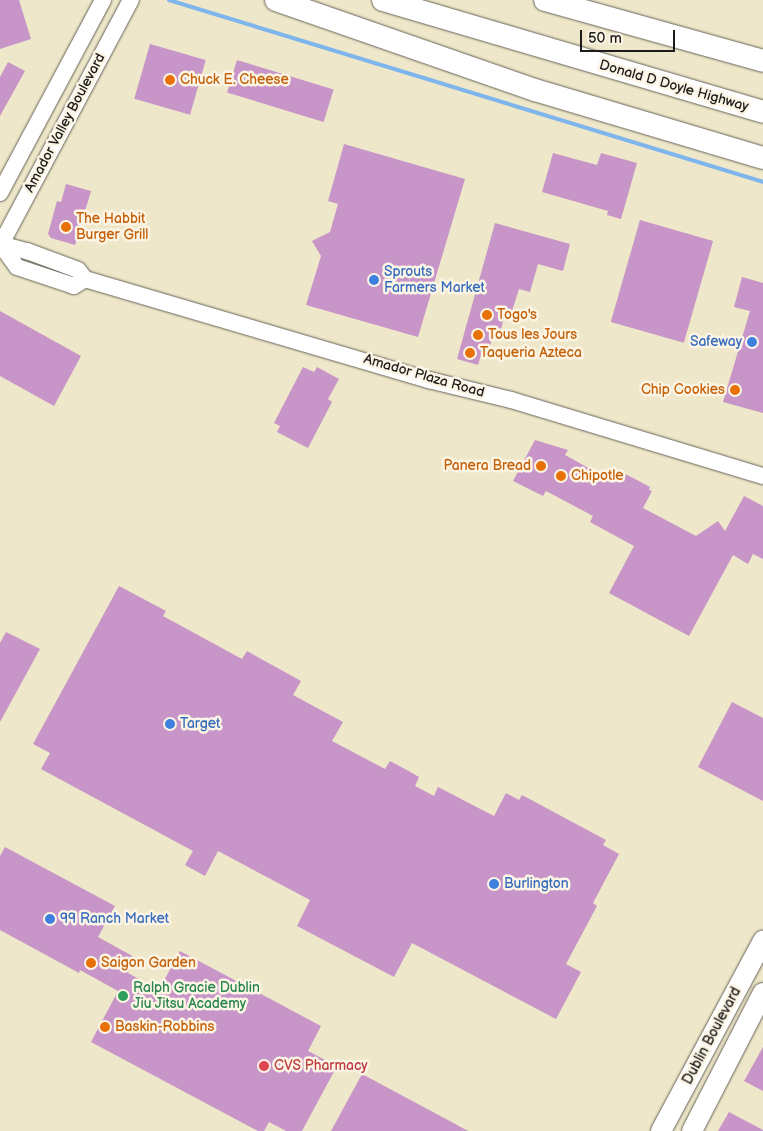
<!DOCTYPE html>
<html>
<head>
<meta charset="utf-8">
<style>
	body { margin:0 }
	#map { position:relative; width:763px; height:1131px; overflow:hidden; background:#eee7c9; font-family:"Balsamiq Sans",sans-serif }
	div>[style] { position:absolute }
	.stream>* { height:4px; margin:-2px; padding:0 2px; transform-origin:2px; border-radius:2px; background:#7eb5ed }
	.building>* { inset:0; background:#c795c7; transform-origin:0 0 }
	.roads { filter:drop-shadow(0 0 1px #666359) drop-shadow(0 0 1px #666359) }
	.tertiary>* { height:16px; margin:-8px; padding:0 8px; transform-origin:8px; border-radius:8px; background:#fff }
	.primary>* { height:20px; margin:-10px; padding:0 10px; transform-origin:10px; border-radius:10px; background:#fff }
	.motorway>* { height:22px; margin:-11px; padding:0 11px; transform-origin:11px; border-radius:11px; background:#fff }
	.dots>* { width:14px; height:14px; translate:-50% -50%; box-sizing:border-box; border:2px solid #fcf5e5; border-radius:50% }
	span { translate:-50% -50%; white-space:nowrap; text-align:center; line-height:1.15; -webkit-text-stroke:5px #fcf5e5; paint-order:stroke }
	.food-label { font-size:14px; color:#c56008 }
	.left { translate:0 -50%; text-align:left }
	.right { translate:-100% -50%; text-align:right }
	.street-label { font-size:14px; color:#1c1c1c }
	.shop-label { font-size:14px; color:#366cbe }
	.leisure-label { font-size:14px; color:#27864d }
	.health-label { font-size:14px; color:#be3a42 }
	.scale { position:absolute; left:580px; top:30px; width:95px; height:22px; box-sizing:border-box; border:2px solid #1c1c1c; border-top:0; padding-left:6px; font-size:15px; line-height:18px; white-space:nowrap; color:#1c1c1c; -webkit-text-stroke:4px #fcf5e5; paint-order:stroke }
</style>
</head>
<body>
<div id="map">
	<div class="stream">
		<div style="left:169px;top:0;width:621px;rotate:17.03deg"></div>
	</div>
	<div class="building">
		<div style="clip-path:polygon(0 0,19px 0,31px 39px,0 49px)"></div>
		<div style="left:150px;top:44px;width:58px;height:57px;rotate:16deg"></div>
		<div style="left:237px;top:60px;width:101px;height:34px;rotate:17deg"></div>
		<div style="clip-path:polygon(8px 62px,25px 71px,0 116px,0 77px)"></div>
		<div style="clip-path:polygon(344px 144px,465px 179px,418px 337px,306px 305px,321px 256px,312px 241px,330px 232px,338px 204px,328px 201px)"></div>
		<div style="clip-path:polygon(553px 153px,597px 165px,601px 153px,637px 163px,621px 219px,607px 215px,608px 211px,542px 192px)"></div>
		<div style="clip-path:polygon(66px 184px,91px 191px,75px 245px,51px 238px,48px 234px,57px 201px,61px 202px)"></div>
		<div style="left:640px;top:220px;width:76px;height:106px;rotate:16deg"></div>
		<div style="clip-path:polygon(495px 223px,570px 244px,563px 271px,538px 264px,530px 292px,519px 289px,512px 311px,506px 310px,501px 329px,495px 328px,489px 350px,483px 348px,478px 365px,457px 359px)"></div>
		<div style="clip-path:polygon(742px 277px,763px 283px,763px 413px,723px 402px,750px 311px,734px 307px)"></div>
		<div style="clip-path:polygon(0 311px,81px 356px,54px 406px,0 376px)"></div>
		<div style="clip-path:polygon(303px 367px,314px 372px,317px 367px,339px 379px,328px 399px,332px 402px,308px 448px,277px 432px,280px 426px,274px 423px)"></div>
		<div style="clip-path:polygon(535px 440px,568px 450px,565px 455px,612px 481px,618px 470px,650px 487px,649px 490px,652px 491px,643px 508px,696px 536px,718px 521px,725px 531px,744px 496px,763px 506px,763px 559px,753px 554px,748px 564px,733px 555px,689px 636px,609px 593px,634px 546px,590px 522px,593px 516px,546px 491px,543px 496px,513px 481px)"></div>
		<div style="clip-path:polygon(119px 586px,166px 611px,163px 616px,242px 659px,247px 651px,301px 681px,293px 695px,343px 722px,332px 741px,385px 769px,390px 761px,405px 769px,419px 777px,415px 786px,434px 796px,438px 787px,494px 816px,506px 793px,519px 800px,522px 795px,606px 840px,603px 845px,619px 854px,593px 903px,597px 906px,566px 964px,581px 972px,556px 1019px,412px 943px,394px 977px,297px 926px,310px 900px,218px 851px,205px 876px,185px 865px,193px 851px,41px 769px,50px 753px,33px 744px)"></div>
		<div style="clip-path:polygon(6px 632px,40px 649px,0 722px,0 643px)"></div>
		<div style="clip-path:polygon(732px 702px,763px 718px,763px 801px,698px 767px)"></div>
		<div style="clip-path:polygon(5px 847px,115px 906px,98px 937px,136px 958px,128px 973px,159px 990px,180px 951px,321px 1026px,308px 1051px,337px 1066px,302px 1131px,286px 1131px,269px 1122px,264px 1131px,258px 1131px,91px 1042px,118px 991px,80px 970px,79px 973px,0 930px,0 856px)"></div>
		<div style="clip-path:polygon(763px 1047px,763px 1091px,744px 1081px)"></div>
		<div style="clip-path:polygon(362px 1074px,446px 1119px,468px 1131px,331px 1131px)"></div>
		<div style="clip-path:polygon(729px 1112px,763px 1130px,763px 1131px,718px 1131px)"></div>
	</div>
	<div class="roads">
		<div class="tertiary">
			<div style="left:0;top:193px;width:219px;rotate:-61.9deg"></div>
			<div style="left:0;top:244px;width:28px;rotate:15deg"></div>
			<div style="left:27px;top:251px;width:54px;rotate:20.4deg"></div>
			<div style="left:78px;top:270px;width:11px;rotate:52deg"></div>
			<div style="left:85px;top:279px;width:359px;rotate:16.4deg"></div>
			<div style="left:429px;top:380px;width:84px;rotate:13.7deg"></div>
			<div style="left:511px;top:400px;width:263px;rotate:16.8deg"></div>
			<div style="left:1px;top:245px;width:27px;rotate:54deg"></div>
			<div style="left:17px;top:267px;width:60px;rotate:18.4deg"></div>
			<div style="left:74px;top:286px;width:13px;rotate:-32deg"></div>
			<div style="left:0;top:246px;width:279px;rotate:-62deg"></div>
		</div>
		<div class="primary">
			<div style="left:661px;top:1131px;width:216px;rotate:-61.8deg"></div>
			<div style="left:692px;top:1131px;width:155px;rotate:-62.8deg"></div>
		</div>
		<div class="motorway">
			<div style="left:276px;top:0;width:274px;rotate:19.2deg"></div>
			<div style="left:535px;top:90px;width:238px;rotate:16.6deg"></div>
			<div style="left:383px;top:0;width:396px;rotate:16.4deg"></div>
			<div style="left:545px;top:0;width:226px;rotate:15.6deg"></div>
		</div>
	</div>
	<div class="dots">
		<div style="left:170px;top:80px;background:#e8710a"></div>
		<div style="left:66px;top:227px;background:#e8710a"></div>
		<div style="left:374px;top:280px;background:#3f7fe0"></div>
		<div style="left:487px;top:315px;background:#e8710a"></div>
		<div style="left:478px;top:335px;background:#e8710a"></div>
		<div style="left:752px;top:342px;background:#3f7fe0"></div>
		<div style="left:470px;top:353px;background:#e8710a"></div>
		<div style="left:735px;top:390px;background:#e8710a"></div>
		<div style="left:541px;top:466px;background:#e8710a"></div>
		<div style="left:561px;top:476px;background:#e8710a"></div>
		<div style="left:170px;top:724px;background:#3f7fe0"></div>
		<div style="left:494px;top:884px;background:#3f7fe0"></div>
		<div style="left:50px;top:919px;background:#3f7fe0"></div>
		<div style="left:91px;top:963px;background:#e8710a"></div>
		<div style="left:123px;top:996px;background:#2e9e5b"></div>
		<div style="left:105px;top:1027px;background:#e8710a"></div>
		<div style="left:264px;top:1066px;background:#e0444e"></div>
	</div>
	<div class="food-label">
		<span class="left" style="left:180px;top:80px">Chuck E. Cheese</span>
		<span class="left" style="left:76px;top:227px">The Habbit<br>Burger Grill</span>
		<span class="left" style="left:497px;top:315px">Togo's</span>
		<span class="left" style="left:488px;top:335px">Tous les Jours</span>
		<span class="left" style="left:480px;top:353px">Taqueria Azteca</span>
		<span class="right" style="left:725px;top:390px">Chip Cookies</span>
		<span class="right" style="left:531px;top:466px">Panera Bread</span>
		<span class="left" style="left:571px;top:476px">Chipotle</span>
		<span class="left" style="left:101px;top:963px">Saigon Garden</span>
		<span class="left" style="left:115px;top:1027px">Baskin-Robbins</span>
	</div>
	<div class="street-label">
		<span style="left:674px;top:86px;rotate:16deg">Donald D Doyle Highway</span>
		<span style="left:65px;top:123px;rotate:-62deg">Amador Valley Boulevard</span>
		<span style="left:424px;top:376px;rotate:16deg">Amador Plaza Road</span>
		<span style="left:712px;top:1036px;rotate:-62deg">Dublin Boulevard</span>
	</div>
	<div class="shop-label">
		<span class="left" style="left:384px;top:280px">Sprouts<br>Farmers Market</span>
		<span class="right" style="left:742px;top:342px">Safeway</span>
		<span class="left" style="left:180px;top:724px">Target</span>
		<span class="left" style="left:504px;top:884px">Burlington</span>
		<span class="left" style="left:60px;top:919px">99 Ranch Market</span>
	</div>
	<div class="leisure-label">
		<span class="left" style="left:133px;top:996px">Ralph Gracie Dublin<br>Jiu Jitsu Academy</span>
	</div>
	<div class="health-label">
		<span class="left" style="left:274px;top:1066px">CVS Pharmacy</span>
	</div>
	<div class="scale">50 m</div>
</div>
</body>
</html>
